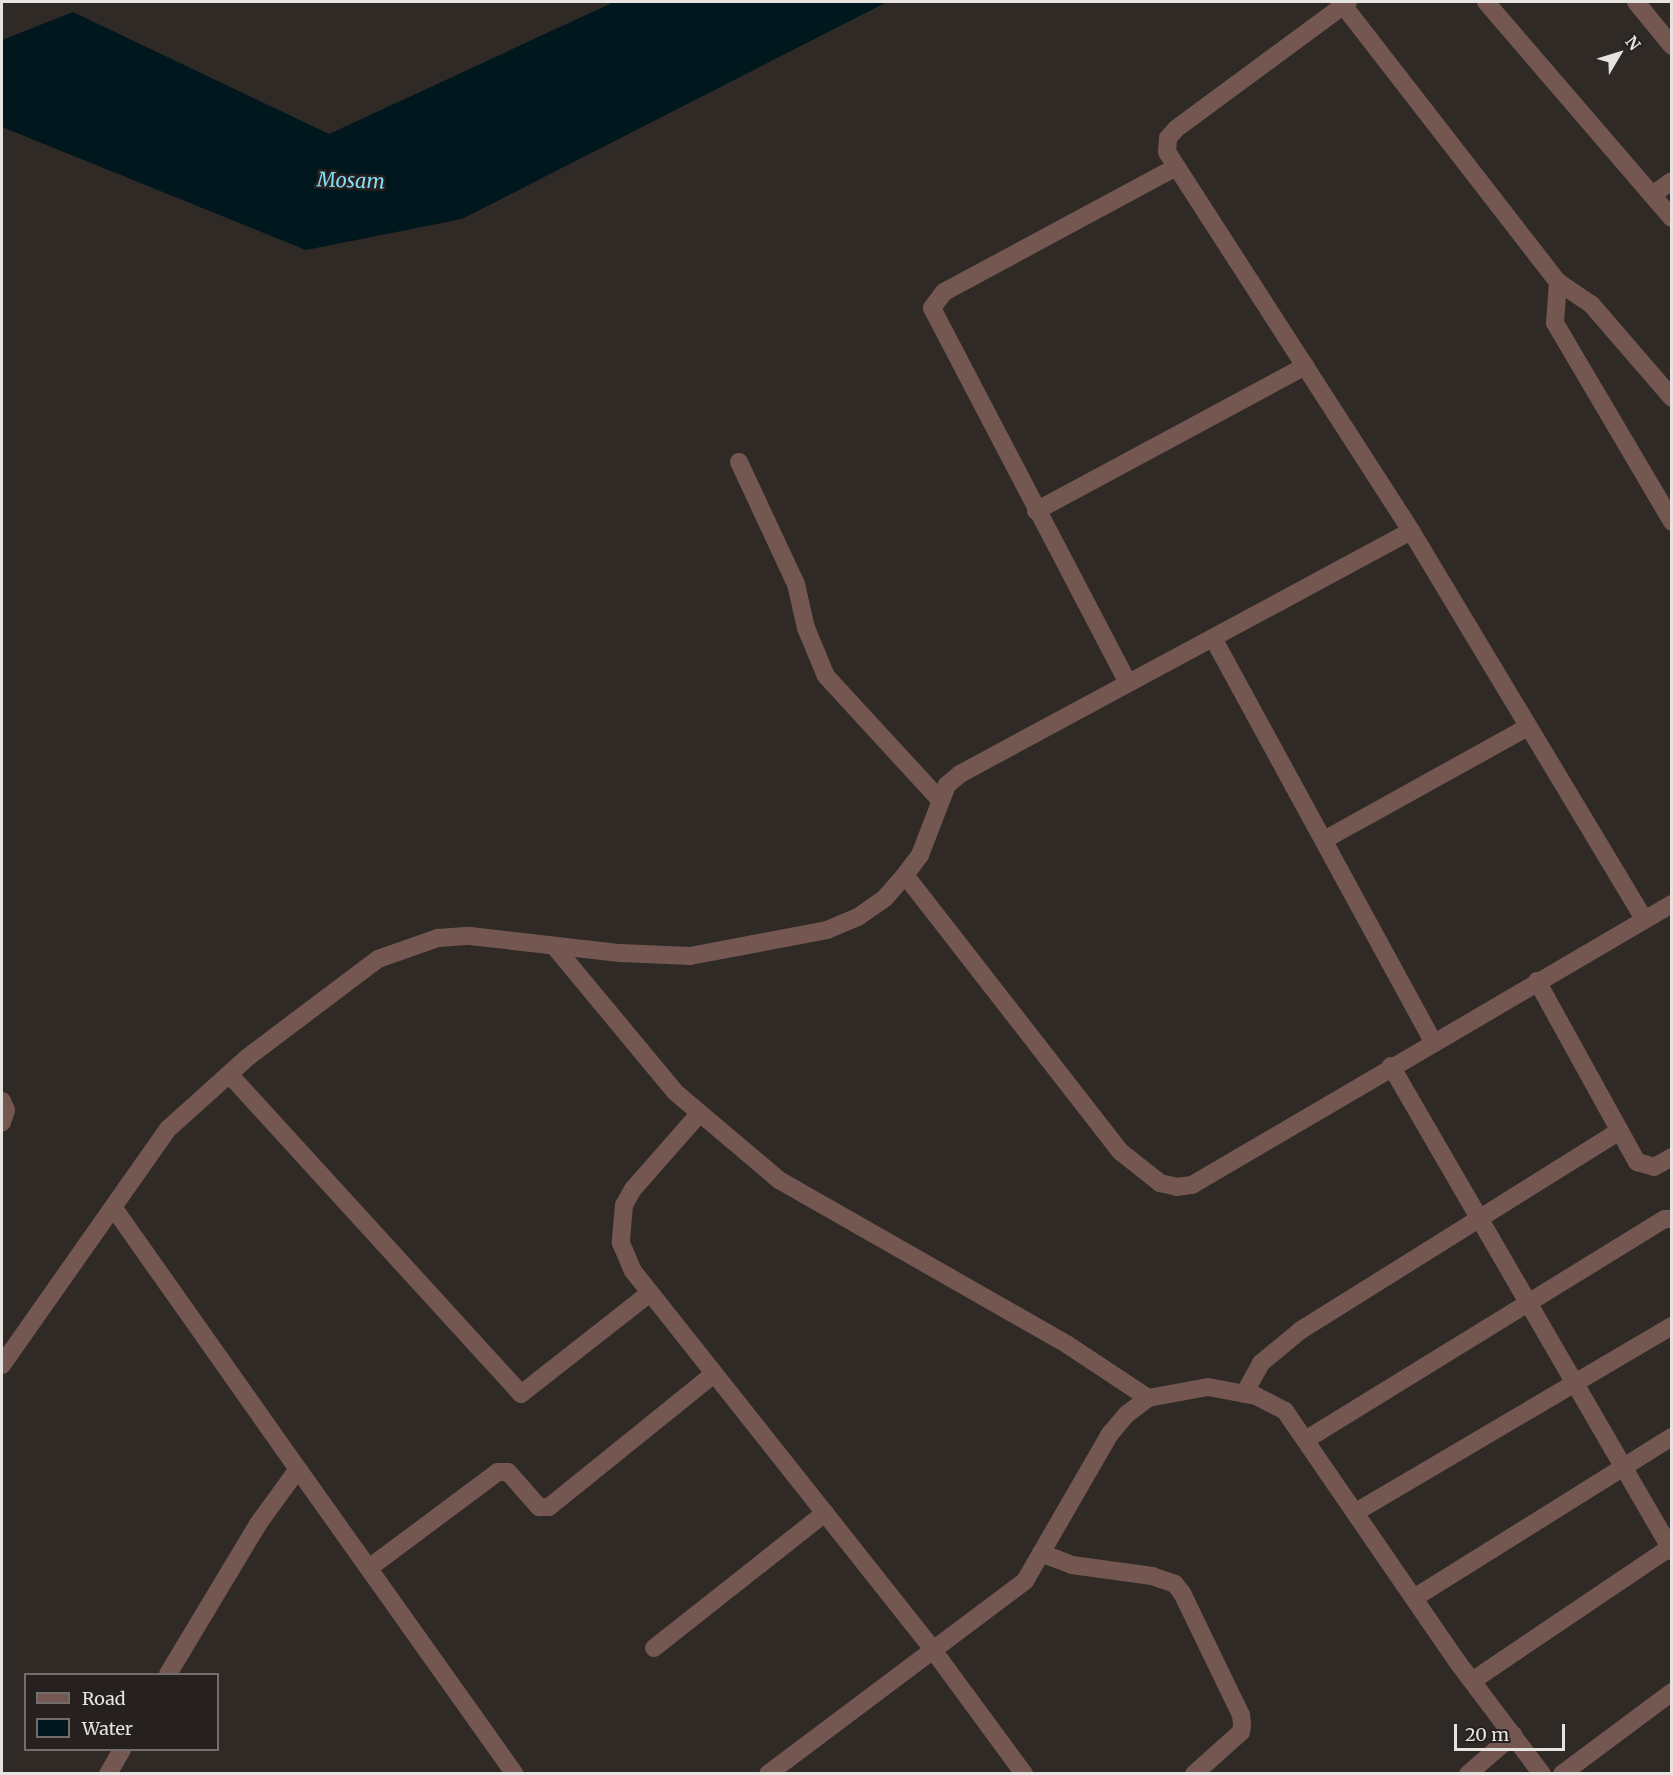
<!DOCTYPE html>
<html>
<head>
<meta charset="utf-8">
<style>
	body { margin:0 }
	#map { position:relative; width:1673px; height:1775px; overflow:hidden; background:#302a27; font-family:Merriweather,serif }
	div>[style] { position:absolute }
	.water>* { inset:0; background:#00171e }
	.minor>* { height:18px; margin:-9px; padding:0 9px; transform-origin:9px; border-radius:9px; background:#745750 }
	span { translate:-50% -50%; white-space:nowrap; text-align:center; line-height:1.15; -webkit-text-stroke:5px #26201e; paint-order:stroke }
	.water-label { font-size:20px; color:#82ddf7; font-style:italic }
	.frame { position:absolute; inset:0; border:3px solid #e7e3e1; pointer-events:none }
	.legend { position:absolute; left:24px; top:1673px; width:195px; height:78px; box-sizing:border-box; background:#26201e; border:2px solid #736e6c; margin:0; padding:8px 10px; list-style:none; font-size:18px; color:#e7e3e1 }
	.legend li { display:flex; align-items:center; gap:12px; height:30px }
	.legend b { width:30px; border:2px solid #736e6c }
	.north { position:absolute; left:1589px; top:24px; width:60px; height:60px; -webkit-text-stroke:4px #26201e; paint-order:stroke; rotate:52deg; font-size:16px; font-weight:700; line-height:24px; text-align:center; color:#e7e3e1 }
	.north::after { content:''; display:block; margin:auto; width:21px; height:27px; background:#e7e3e1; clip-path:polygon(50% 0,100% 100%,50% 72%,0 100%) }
	.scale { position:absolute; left:1454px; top:1724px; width:111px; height:27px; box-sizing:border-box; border:3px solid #e7e3e1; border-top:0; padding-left:8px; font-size:18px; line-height:21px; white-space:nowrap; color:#e7e3e1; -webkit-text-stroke:4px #26201e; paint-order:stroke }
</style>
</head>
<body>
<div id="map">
	<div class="water">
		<div style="clip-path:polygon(614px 2px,887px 2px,462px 219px,306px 250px,2px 127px,2px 40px,73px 12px,329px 134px)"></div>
	</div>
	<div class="minor">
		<div style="left:1348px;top:2px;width:214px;rotate:143.6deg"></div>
		<div style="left:1176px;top:129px;width:12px;rotate:132deg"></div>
		<div style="left:1168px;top:138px;width:14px;rotate:94deg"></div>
		<div style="left:1167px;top:152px;width:451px;rotate:57.2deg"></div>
		<div style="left:1411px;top:531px;width:453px;rotate:59deg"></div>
		<div style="left:1486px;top:2px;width:285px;rotate:49.3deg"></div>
		<div style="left:1636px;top:2px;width:57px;rotate:50.7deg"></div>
		<div style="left:1343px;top:5px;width:351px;rotate:52.2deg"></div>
		<div style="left:1558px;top:282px;width:40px;rotate:34deg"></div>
		<div style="left:1591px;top:304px;width:124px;rotate:49.2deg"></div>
		<div style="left:1652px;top:195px;width:24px;rotate:-35deg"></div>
		<div style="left:1558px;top:282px;width:41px;rotate:94.2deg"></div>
		<div style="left:1555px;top:323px;width:231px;rotate:59.5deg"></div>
		<div style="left:739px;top:462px;width:135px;rotate:65deg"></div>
		<div style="left:796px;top:584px;width:45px;rotate:77.2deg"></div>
		<div style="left:806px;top:628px;width:52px;rotate:67.4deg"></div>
		<div style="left:826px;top:676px;width:167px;rotate:47.4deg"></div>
		<div style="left:1036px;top:511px;width:306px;rotate:-28.3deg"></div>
		<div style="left:1213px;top:638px;width:459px;rotate:61.4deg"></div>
		<div style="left:1128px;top:683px;width:423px;rotate:-117.6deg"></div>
		<div style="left:932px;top:308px;width:20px;rotate:-53deg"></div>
		<div style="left:944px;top:292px;width:264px;rotate:-28.3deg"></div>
		<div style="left:1324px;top:840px;width:233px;rotate:-29deg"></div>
		<div style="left:905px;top:875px;width:351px;rotate:52.1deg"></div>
		<div style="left:1121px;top:1152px;width:50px;rotate:38.5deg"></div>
		<div style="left:1160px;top:1183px;width:17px;rotate:13deg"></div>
		<div style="left:1177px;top:1187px;width:15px;rotate:-8deg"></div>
		<div style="left:1192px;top:1185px;width:556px;rotate:-30.35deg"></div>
		<div style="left:554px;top:946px;width:190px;rotate:50.3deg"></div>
		<div style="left:675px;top:1092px;width:136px;rotate:40.2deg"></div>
		<div style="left:779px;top:1180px;width:333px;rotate:29.7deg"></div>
		<div style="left:1068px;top:1345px;width:96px;rotate:33.5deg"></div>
		<div style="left:1537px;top:981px;width:207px;rotate:61.1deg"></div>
		<div style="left:1637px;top:1162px;width:18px;rotate:16deg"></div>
		<div style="left:1654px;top:1167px;width:21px;rotate:-29deg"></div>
		<div style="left:1391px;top:1066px;width:561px;rotate:59.91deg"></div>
		<div style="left:229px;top:1074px;width:433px;rotate:47.6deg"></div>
		<div style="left:521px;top:1394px;width:164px;rotate:-38.1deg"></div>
		<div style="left:2px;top:1101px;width:10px;rotate:66deg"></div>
		<div style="left:6px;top:1110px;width:13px;rotate:108deg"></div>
		<div style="left:699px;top:1114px;width:100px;rotate:131.3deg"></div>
		<div style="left:633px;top:1189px;width:18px;rotate:119deg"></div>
		<div style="left:624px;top:1205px;width:38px;rotate:95deg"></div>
		<div style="left:621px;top:1243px;width:30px;rotate:67deg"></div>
		<div style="left:633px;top:1271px;width:483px;rotate:51.6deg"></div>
		<div style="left:933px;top:1650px;width:154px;rotate:53.7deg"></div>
		<div style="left:113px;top:1207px;width:321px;rotate:54.8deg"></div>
		<div style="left:2px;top:1365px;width:289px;rotate:-54.9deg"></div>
		<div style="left:168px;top:1129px;width:108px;rotate:-42deg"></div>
		<div style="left:248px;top:1057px;width:163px;rotate:-37deg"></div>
		<div style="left:378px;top:959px;width:64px;rotate:-19.3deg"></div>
		<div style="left:438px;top:938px;width:32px;rotate:-4deg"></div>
		<div style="left:470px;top:936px;width:151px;rotate:6.5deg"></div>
		<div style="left:620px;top:953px;width:70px;rotate:2.5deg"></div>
		<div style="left:690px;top:956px;width:139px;rotate:-10.7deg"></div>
		<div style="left:827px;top:930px;width:34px;rotate:-23deg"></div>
		<div style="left:858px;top:917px;width:33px;rotate:-35deg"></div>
		<div style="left:885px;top:898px;width:30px;rotate:-49deg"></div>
		<div style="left:905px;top:875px;width:25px;rotate:-53deg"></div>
		<div style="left:920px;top:855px;width:75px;rotate:-68.9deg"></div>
		<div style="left:947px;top:785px;width:17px;rotate:-40deg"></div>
		<div style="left:960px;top:774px;width:512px;rotate:-28.32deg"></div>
		<div style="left:1244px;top:1394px;width:35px;rotate:-61deg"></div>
		<div style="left:1261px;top:1363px;width:52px;rotate:-39.5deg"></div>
		<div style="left:1301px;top:1330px;width:376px;rotate:-32deg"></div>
		<div style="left:1307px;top:1439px;width:420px;rotate:-31.6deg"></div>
		<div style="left:1665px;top:1219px;width:7px"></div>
		<div style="left:1356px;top:1512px;width:367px;rotate:-30.5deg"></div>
		<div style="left:1041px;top:1553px;width:33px;rotate:21deg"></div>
		<div style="left:1072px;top:1565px;width:81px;rotate:7.8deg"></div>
		<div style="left:1152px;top:1576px;width:24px;rotate:19deg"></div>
		<div style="left:1175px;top:1584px;width:11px;rotate:52deg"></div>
		<div style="left:1182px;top:1593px;width:136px;rotate:64.2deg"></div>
		<div style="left:1241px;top:1715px;width:10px;rotate:84deg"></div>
		<div style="left:1242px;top:1725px;width:7px;rotate:98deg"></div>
		<div style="left:1241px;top:1732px;width:63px;rotate:138.2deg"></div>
		<div style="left:369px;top:1568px;width:161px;rotate:-36.7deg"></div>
		<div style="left:498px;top:1472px;width:10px"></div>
		<div style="left:508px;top:1472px;width:47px;rotate:48.5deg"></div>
		<div style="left:539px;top:1507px;width:10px"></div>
		<div style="left:549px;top:1507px;width:212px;rotate:-38.9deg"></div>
		<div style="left:1414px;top:1598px;width:304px;rotate:-32deg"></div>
		<div style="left:654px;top:1648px;width:218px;rotate:-38.3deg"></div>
		<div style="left:168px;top:1674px;width:175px;rotate:-59deg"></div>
		<div style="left:258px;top:1524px;width:68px;rotate:-54deg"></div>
		<div style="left:298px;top:1469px;width:374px;rotate:54.6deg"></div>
		<div style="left:1472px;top:1681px;width:241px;rotate:-34deg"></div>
		<div style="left:108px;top:1774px;width:28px;rotate:-60deg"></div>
		<div style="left:768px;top:1774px;width:321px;rotate:-36.9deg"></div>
		<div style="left:1025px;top:1581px;width:170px;rotate:-60deg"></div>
		<div style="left:1110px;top:1434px;width:26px;rotate:-50deg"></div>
		<div style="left:1127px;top:1414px;width:26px;rotate:-37deg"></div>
		<div style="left:1148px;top:1398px;width:61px;rotate:-10.4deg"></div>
		<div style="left:1208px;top:1387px;width:49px;rotate:10.6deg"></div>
		<div style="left:1256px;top:1396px;width:33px;rotate:27deg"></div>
		<div style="left:1285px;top:1411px;width:302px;rotate:55.5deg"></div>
		<div style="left:1456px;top:1660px;width:143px;rotate:53deg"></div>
		<div style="left:1468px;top:1774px;width:60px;rotate:-40.9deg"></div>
		<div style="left:1562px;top:1774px;width:137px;rotate:-36.7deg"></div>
	</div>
	<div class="water-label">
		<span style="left:351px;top:180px;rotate:2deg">Mosam</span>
	</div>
	<div class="frame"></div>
	<ul class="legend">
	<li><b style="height:8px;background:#745750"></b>Road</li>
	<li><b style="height:16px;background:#00171e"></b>Water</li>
	</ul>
	<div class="north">N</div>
	<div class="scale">20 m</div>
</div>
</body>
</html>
